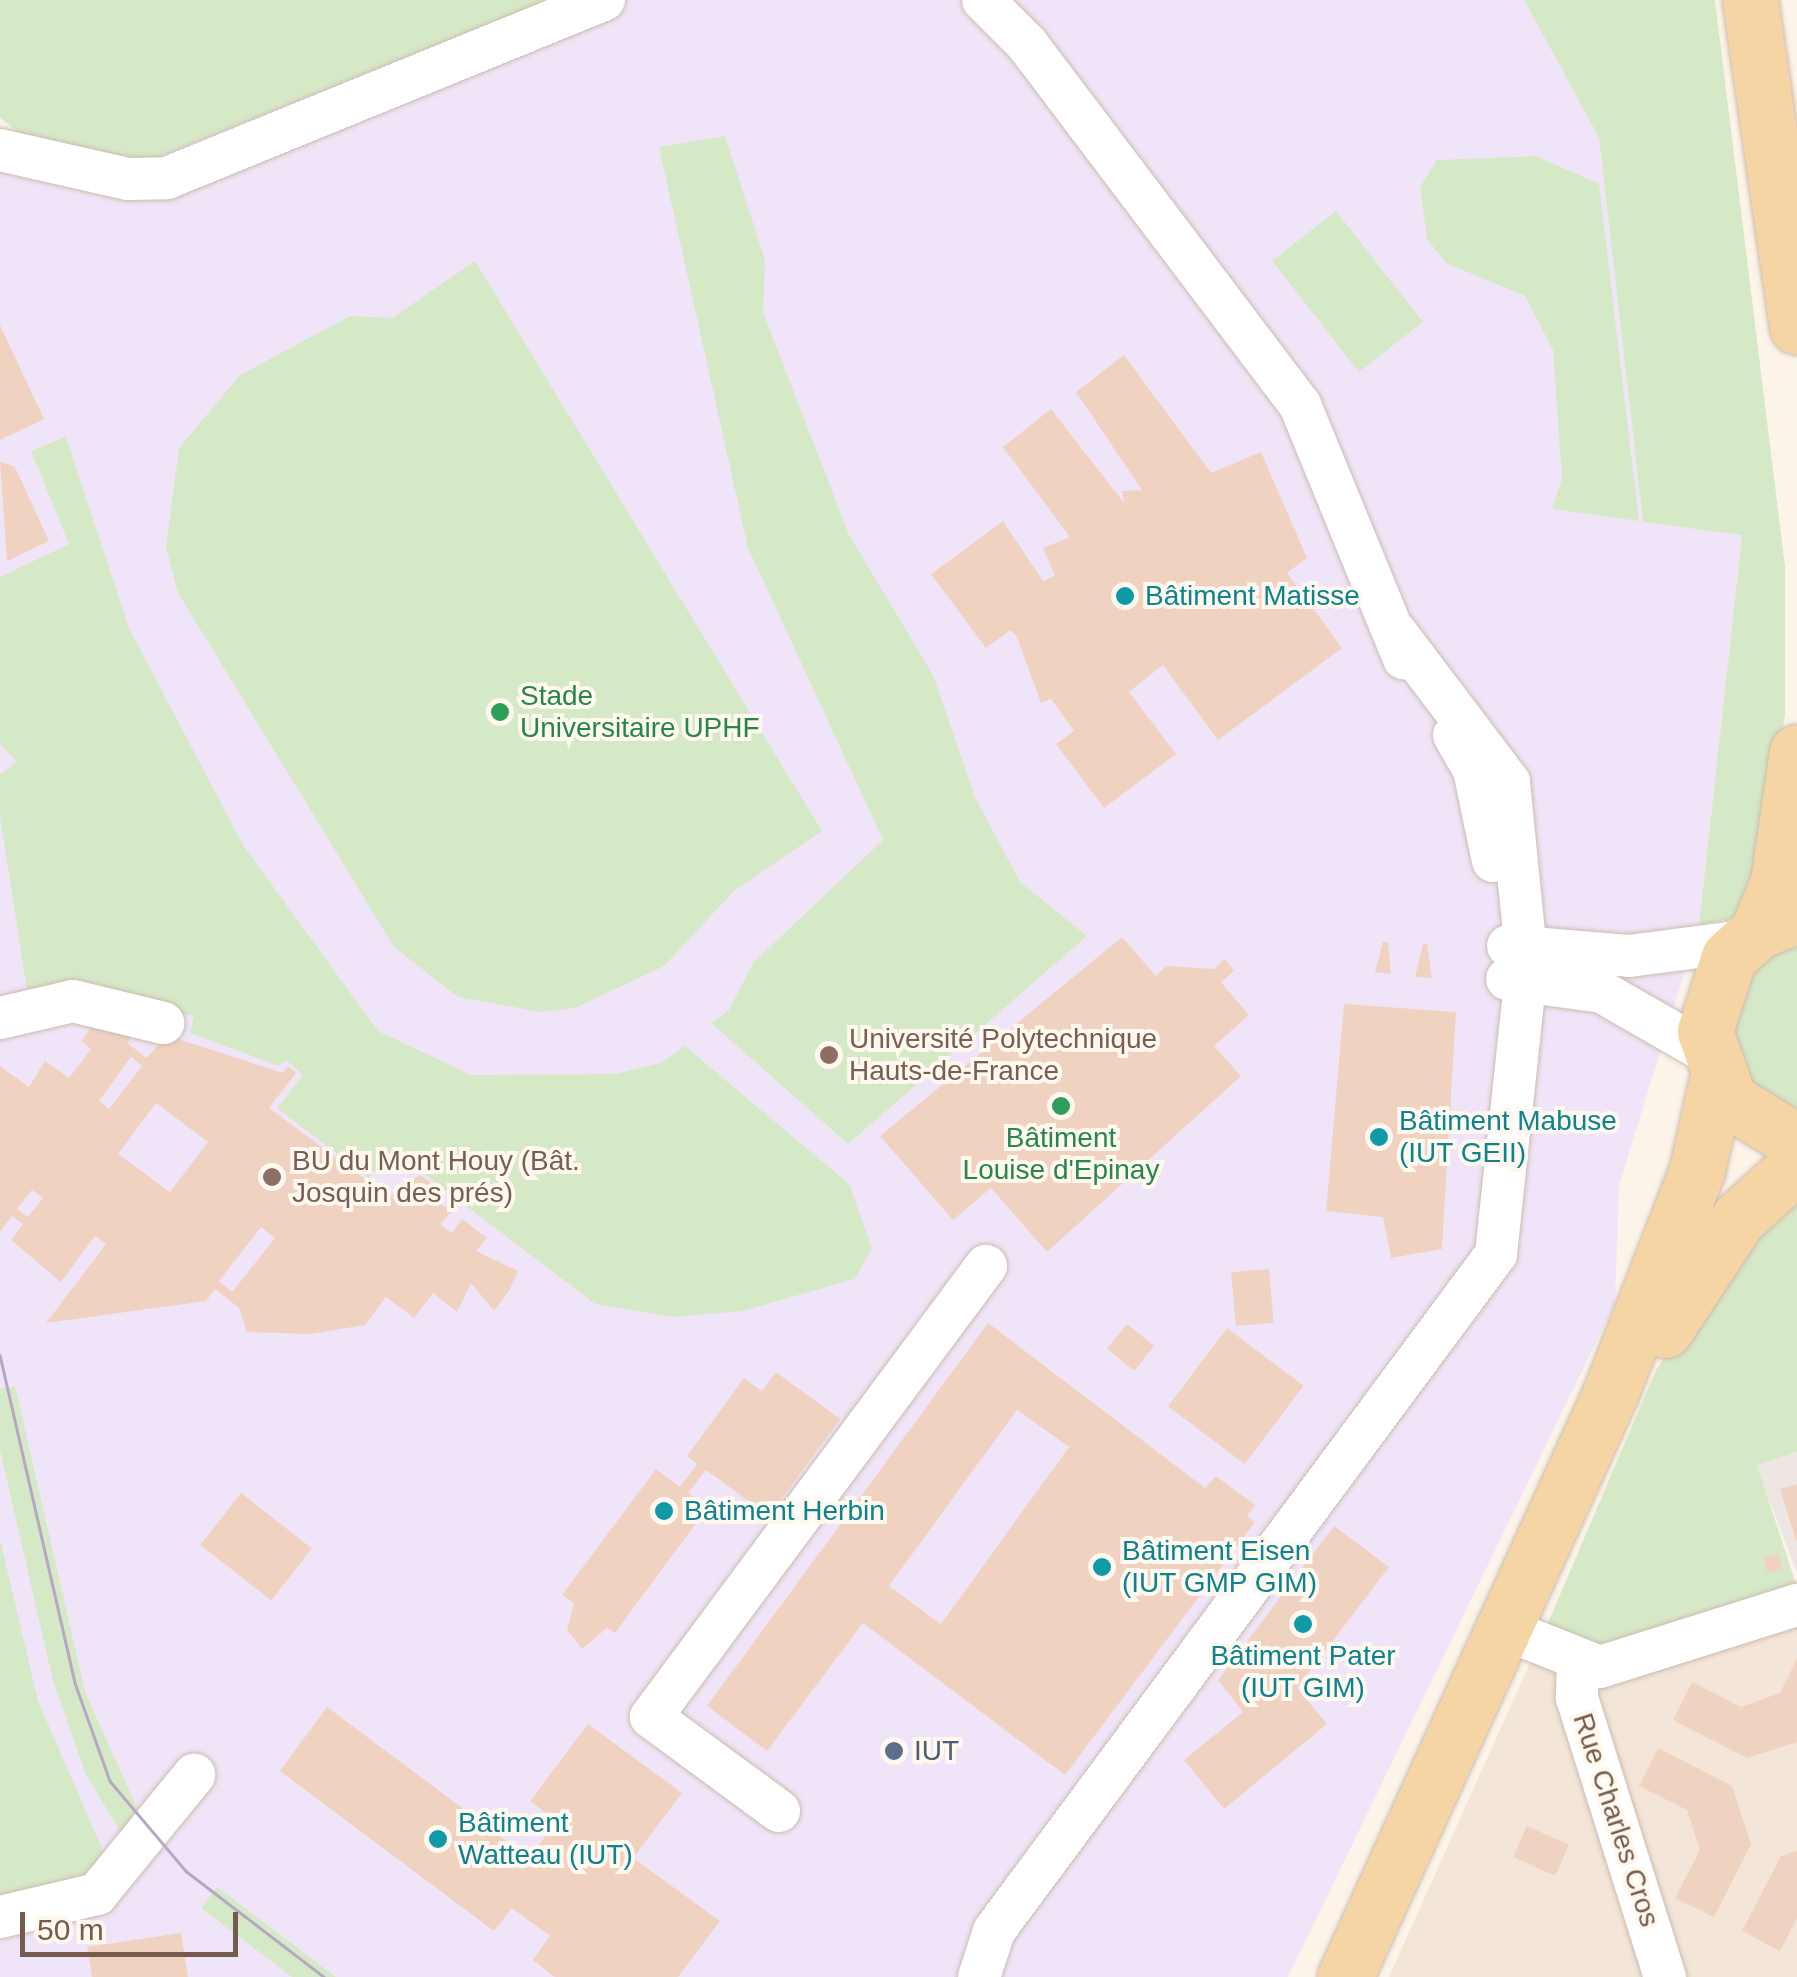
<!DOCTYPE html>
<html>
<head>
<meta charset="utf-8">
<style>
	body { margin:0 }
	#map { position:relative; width:1797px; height:1977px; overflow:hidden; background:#fcf4e9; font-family:Helvetica,sans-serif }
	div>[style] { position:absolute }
	.residential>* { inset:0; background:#f3e5d7 }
	.industrial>* { inset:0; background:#ede6e2 }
	.education>* { inset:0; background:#f0e5f8 }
	.green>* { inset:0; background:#d6e9c7; transform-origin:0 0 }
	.building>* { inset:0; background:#f0d2c1; transform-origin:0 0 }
	.roads { filter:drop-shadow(0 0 2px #cdbbaf) drop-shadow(0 0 2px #cdbbaf) }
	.minor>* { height:42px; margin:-21px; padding:0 21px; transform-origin:21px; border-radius:21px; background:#fff }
	.major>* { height:55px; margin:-27.5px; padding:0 27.5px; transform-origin:27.5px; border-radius:27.5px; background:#f6d5a5 }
	.tram>* { height:2.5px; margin:-1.25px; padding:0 1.25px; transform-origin:1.25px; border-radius:1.25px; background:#b6a7c5 }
	.dots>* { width:28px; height:28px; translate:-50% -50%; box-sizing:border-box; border:5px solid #fef8ef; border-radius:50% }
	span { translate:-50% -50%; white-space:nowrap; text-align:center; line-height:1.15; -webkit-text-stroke:8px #fef8ef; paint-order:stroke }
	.culture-label { font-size:28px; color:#0d838f }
	.left { translate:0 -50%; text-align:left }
	.leisure-label { font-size:28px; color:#27864d }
	.education-label { font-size:28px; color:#785e54 }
	.service-label { font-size:28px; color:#4e5e75 }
	.street-label { font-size:28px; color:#755a4d }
	.scale { position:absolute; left:20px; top:1912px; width:218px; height:45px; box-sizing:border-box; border:5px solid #755a4d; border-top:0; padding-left:12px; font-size:30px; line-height:35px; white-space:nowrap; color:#755a4d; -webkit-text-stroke:8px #fef8ef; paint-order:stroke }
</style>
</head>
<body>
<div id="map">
	<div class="residential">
		<div style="clip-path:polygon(1797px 1587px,1797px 1977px,1389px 1977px,1547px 1625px)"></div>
	</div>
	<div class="industrial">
		<div style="clip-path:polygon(1797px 1452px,1797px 1573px,1756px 1465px)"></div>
	</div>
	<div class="education">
		<div style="clip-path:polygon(547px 0,1524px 0,1599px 138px,1643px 522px,1742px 534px,1699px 925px,1619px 1186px,1615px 1303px,1288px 1977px,0 1977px,0 138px,459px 37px)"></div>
	</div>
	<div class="green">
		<div style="clip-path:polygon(0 0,547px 0,147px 161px,13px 140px,16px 130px,0 118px)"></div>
		<div style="clip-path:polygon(1524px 0,1715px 0,1785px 567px,1785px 714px,1763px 872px,1736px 918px,1699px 925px,1742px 535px,1643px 522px,1599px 138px)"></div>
		<div style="clip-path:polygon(725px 136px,765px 260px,763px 312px,849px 535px,933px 675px,975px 797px,1020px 882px,1087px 936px,848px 1144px,711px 1023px,729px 1010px,753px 963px,883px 840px,748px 548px,659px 147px)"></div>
		<div style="clip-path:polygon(1536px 156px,1599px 184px,1639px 521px,1552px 509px,1562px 478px,1553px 350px,1525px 296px,1446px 263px,1427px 239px,1420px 187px,1437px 160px)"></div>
		<div style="left:1336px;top:211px;width:141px;height:81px;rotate:52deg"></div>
		<div style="clip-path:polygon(475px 261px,822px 831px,734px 891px,664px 966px,575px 1008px,541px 1012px,458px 997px,394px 947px,178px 593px,166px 547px,179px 448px,240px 375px,350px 316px,392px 318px)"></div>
		<div style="clip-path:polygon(66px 437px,129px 628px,243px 845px,378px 1031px,471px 1075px,615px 1074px,661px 1063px,685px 1046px,849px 1184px,872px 1248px,855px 1279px,743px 1311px,673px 1317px,595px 1304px,393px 1150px,369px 1178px,277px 1108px,303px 1075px,286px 1060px,279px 1066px,190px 1033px,194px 1016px,118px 998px,28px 997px,0 816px,0 774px,17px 762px,0 744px,0 577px,69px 544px,31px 451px)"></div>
		<div style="clip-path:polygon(1797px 939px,1797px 1119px,1761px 1100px,1730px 1048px,1743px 978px)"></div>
		<div style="clip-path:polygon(1797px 1198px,1797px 1452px,1757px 1465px,1797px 1587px,1609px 1649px,1547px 1625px,1656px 1370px,1726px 1269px)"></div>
		<div style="clip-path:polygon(15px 1386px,85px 1692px,138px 1810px,121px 1833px,86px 1775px,53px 1681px,0 1450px,0 1389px)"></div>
		<div style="clip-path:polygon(0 1539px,38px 1701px,107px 1860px,94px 1882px,0 1906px)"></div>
		<div style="clip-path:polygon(217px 1887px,336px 1977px,292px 1977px,201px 1908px)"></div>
	</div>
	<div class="building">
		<div style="clip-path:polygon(0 325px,44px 419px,0 440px)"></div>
		<div style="clip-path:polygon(1124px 355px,1211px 473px,1261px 452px,1307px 558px,1287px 573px,1342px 648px,1218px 740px,1163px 665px,1129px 692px,1176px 754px,1104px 808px,1056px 744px,1074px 731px,1051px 699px,1041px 703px,1017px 637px,1011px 630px,986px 648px,931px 574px,1003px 521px,1043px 581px,1055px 576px,1043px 548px,1070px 537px,1003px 447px,1051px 409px,1124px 503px,1122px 491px,1142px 490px,1076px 392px)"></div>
		<div style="clip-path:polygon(0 461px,15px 467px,49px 541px,7px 561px)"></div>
		<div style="clip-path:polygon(1122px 937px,1156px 976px,1166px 966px,1214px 969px,1225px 959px,1234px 971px,1221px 982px,1249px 1015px,1214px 1046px,1241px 1076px,1047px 1252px,991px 1188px,953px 1220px,880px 1136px)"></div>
		<div style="clip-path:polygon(1383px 942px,1388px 942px,1391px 974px,1375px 972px)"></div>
		<div style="clip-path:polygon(1423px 944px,1427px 944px,1432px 978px,1415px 977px)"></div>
		<div style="clip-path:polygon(1344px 1004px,1456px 1012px,1442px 1249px,1391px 1258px,1383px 1217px,1326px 1211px)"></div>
		<div style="clip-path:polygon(evenodd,98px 1018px,138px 1027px,127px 1043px,147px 1058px,166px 1035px,283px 1073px,288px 1066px,296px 1073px,269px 1108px,389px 1197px,420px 1175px,431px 1182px,424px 1190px,451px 1212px,440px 1224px,452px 1233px,462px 1219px,487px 1238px,476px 1251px,518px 1271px,510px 1289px,494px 1311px,471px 1283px,457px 1312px,433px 1293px,414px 1318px,386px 1297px,365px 1325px,310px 1334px,247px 1332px,239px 1308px,215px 1289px,206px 1301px,46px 1323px,106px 1244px,95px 1236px,61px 1282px,11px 1240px,23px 1224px,12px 1216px,0 1232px,0 1066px,29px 1087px,45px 1061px,69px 1078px,91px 1049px,81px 1041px,98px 1018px,131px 1057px,142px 1066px,109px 1109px,99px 1101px,131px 1057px,98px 1018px,156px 1103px,208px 1142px,170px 1192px,118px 1154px,156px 1103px,98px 1018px,32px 1190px,43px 1198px,28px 1217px,17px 1209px,32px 1190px,98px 1018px,261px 1227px,275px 1238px,232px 1292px,219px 1281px,261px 1227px)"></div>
		<div style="left:1269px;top:1269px;width:54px;height:38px;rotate:85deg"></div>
		<div style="clip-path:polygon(evenodd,988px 1323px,1205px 1488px,1216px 1476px,1255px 1505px,1247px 1516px,1255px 1522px,1065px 1775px,863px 1623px,767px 1751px,707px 1706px,988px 1323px,1017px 1410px,1069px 1447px,941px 1624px,889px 1586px,1017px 1410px)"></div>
		<div style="left:1127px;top:1324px;width:35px;height:32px;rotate:39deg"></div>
		<div style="left:1227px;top:1328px;width:96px;height:98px;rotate:37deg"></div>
		<div style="clip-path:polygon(776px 1372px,840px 1419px,769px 1516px,706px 1470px,688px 1493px,708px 1507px,615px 1633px,607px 1628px,582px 1649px,567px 1630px,574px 1603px,562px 1595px,656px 1469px,680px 1487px,697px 1464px,687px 1456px,744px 1378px,762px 1391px)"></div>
		<div style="clip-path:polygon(1797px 1484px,1797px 1540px,1796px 1540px,1780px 1489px)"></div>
		<div style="left:241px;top:1493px;width:90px;height:66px;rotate:38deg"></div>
		<div style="clip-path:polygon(1334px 1526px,1389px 1567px,1297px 1688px,1327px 1724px,1224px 1809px,1184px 1760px,1243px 1712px,1218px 1680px)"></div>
		<div style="left:1778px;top:1553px;width:16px;height:16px;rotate:72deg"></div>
		<div style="clip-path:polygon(1797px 1659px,1797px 1742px,1747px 1758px,1673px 1720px,1692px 1682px,1741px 1707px,1780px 1693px)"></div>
		<div style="clip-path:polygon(327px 1707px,529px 1858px,557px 1821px,530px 1801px,588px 1724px,682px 1793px,633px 1858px,720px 1921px,678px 1977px,555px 1977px,533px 1960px,550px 1936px,512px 1908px,494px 1931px,280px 1771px)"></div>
		<div style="clip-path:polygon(1658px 1748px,1732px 1786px,1751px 1844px,1714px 1917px,1675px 1898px,1700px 1850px,1687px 1810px,1639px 1786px)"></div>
		<div style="left:1527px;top:1826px;width:46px;height:34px;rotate:24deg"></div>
		<div style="clip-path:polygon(1797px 1851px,1797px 1918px,1780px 1951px,1742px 1931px,1781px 1856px)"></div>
		<div style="clip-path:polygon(181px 1933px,188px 1977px,92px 1977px,87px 1947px)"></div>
	</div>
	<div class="roads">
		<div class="minor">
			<div style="left:983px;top:0;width:62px;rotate:45deg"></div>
			<div style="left:1027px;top:44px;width:453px;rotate:52.9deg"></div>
			<div style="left:1300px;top:405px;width:274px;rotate:67.7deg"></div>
			<div style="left:0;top:150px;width:131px;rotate:12.8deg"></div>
			<div style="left:128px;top:179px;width:39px;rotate:-1deg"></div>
			<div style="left:167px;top:178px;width:472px;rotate:-22.2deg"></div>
			<div style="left:1454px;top:735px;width:40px;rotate:60.3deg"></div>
			<div style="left:1474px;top:770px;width:93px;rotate:78.2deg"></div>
			<div style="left:1508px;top:946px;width:121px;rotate:4.7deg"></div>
			<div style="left:1629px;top:956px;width:117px;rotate:-7.4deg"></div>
			<div style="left:1507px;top:979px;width:96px;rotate:7.8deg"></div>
			<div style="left:1602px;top:992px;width:122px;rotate:29.9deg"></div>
			<div style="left:0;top:1018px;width:75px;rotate:-13.1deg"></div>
			<div style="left:73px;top:1001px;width:93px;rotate:13.7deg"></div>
			<div style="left:1522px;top:1636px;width:84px;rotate:21.7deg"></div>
			<div style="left:1600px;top:1667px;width:207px;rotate:-17.5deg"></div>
			<div style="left:1578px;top:1662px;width:36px;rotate:92deg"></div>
			<div style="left:1577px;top:1698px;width:293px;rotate:72.5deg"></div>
			<div style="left:779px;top:1811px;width:159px;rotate:-143.7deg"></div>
			<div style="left:651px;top:1717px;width:562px;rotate:-53.4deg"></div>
			<div style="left:0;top:1917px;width:100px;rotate:-13.3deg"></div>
			<div style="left:97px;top:1894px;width:154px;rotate:-50.8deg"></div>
			<div style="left:979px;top:1977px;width:48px;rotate:-71.9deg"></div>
			<div style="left:994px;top:1931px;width:843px;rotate:-53.44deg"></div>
			<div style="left:1496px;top:1254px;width:293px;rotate:-83.9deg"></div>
			<div style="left:1527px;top:963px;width:182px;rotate:-95.7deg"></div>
			<div style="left:1509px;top:782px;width:186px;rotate:-127.1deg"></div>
		</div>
		<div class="major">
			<div style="left:1750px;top:0;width:330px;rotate:81.8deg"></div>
			<div style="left:1797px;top:915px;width:42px;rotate:157.7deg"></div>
			<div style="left:1758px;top:931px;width:39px;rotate:138deg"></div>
			<div style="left:1729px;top:957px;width:78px;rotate:108deg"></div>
			<div style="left:1705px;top:1031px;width:73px;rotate:70.8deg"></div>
			<div style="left:1729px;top:1100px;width:80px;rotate:31.7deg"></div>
			<div style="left:1758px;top:931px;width:53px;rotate:-67.8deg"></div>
			<div style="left:1778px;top:882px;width:131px;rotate:-81.7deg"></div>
			<div style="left:1665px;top:1330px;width:133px;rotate:-56.7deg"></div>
			<div style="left:1738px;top:1219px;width:80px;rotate:-42.5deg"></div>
			<div style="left:1345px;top:1977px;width:643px;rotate:-65.55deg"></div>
			<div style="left:1611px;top:1392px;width:238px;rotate:-68.8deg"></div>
			<div style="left:1697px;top:1170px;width:92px;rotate:-77.5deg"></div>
		</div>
	</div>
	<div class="tram">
		<div style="left:0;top:1355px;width:336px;rotate:77.1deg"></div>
		<div style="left:75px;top:1683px;width:104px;rotate:70.3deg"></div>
		<div style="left:110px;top:1781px;width:118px;rotate:49.8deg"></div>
		<div style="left:186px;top:1871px;width:174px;rotate:37.5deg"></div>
	</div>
	<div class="dots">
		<div style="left:1125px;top:596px;background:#0f9aa8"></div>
		<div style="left:500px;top:712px;background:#2e9e5b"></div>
		<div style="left:829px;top:1055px;background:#8d6e63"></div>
		<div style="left:1061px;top:1106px;background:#2e9e5b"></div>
		<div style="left:1379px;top:1137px;background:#0f9aa8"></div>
		<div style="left:272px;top:1177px;background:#8d6e63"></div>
		<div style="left:664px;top:1511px;background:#0f9aa8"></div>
		<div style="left:1102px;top:1567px;background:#0f9aa8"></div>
		<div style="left:1303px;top:1624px;background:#0f9aa8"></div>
		<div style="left:894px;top:1751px;background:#5c6f8a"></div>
		<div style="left:438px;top:1839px;background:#0f9aa8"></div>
	</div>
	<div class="culture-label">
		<span class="left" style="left:1145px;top:596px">Bâtiment Matisse</span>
		<span class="left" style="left:1399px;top:1137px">Bâtiment Mabuse<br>(IUT GEII)</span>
		<span class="left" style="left:684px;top:1511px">Bâtiment Herbin</span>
		<span class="left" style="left:1122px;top:1567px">Bâtiment Eisen<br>(IUT GMP GIM)</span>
		<span style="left:1303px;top:1672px">Bâtiment Pater<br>(IUT GIM)</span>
		<span class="left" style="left:458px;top:1839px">Bâtiment<br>Watteau (IUT)</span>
	</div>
	<div class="leisure-label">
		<span class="left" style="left:520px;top:712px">Stade<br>Universitaire UPHF</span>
		<span style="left:1061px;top:1154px">Bâtiment<br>Louise d'Epinay</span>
	</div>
	<div class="education-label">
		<span class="left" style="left:849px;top:1055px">Université Polytechnique<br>Hauts-de-France</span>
		<span class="left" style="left:292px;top:1177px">BU du Mont Houy (Bât.<br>Josquin des prés)</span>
	</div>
	<div class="service-label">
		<span class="left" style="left:914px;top:1751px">IUT</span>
	</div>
	<div class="street-label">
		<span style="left:1616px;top:1820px;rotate:72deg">Rue Charles Cros</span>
	</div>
	<div class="scale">50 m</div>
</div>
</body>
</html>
